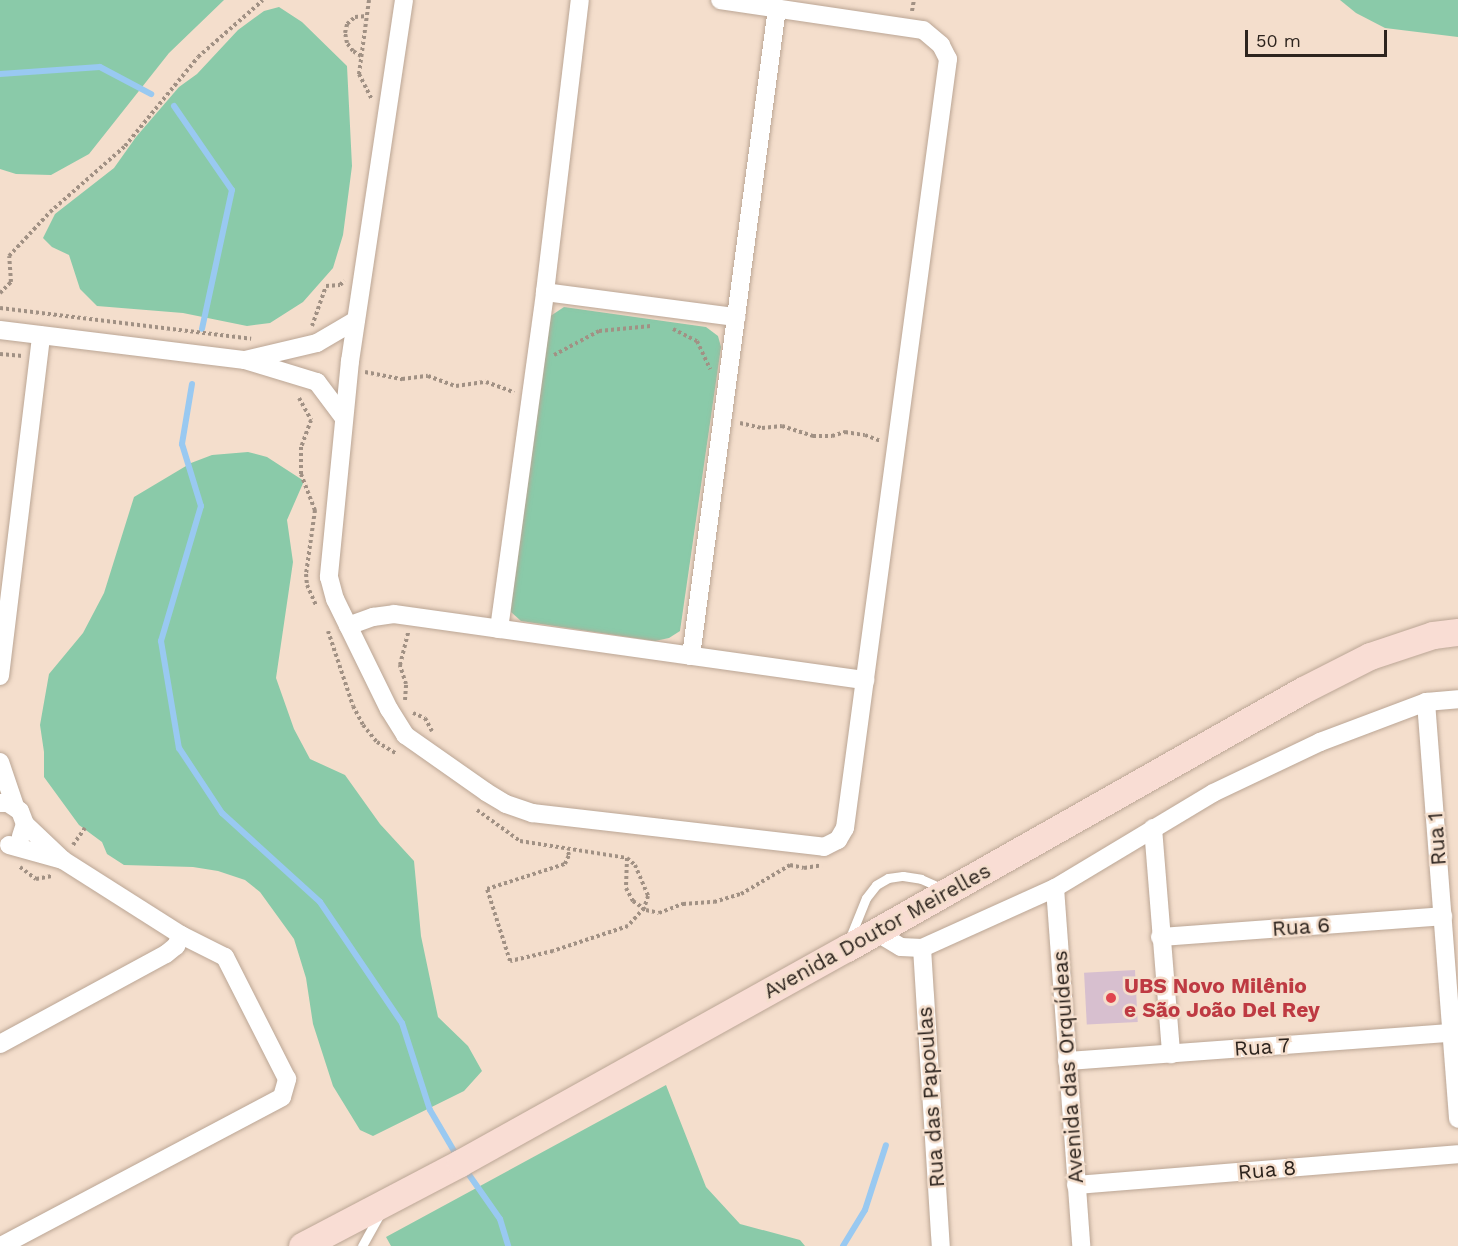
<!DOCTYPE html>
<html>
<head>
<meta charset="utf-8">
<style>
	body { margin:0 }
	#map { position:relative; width:1458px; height:1246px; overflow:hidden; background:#f4decc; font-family:"Work Sans",sans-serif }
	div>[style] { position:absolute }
	.green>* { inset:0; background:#8acaa9 }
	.stream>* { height:6px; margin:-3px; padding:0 3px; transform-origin:3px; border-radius:3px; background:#99c9f1 }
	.building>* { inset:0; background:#d7bfcf; transform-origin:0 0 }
	.path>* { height:4px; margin-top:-2px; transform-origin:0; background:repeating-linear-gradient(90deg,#a19184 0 3px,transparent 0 6px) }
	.roads { filter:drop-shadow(0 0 2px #bba695) drop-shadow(0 0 2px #bba695) }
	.lane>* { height:9px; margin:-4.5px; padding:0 4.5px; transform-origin:4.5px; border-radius:4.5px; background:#fff }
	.street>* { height:18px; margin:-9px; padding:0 9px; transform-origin:9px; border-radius:9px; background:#fff }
	.secondary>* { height:27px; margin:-13.5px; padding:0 13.5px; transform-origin:13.5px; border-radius:13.5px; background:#f9ddd4 }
	.dots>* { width:16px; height:16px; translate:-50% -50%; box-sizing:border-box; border:3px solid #f4decc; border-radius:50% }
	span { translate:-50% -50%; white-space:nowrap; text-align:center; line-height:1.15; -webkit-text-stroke:5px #f4decc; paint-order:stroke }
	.street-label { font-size:21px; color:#2d241e }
	.health-label { font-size:21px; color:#be3a42; font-weight:700 }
	.left { translate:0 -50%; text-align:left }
	.scale { position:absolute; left:1245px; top:30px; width:142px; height:27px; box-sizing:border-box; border:3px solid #2d241e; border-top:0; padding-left:8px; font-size:18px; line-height:21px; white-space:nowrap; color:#2d241e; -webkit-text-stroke:4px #f4decc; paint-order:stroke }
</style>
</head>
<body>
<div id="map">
	<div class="green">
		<div style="clip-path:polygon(0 0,224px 0,169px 53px,89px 154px,51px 175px,16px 174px,0 169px)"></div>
		<div style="clip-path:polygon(1340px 0,1458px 0,1458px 37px,1385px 28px,1356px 13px)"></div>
		<div style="clip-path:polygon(279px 7px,302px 22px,347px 66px,352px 166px,343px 235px,333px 268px,303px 302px,270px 323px,247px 326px,183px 313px,97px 306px,80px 289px,69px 255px,52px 247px,43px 238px,55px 214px,114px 168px,136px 137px,179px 87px,197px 74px,238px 30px,264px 11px)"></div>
		<div style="clip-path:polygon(564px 307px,706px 327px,718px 336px,721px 347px,680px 631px,669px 638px,655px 641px,521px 621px,511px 612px,508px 598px,549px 317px)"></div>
		<div style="clip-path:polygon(248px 452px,267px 457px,304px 481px,287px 520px,293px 562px,276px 678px,294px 729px,310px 759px,345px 775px,380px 824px,414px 861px,421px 936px,438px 1017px,468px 1046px,482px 1071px,464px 1091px,373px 1136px,360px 1130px,333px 1086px,313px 1024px,306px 978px,294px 939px,260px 892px,245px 880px,218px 871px,193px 867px,124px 865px,107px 854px,102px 842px,79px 825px,44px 777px,44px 752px,40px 725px,49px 674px,83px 633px,104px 593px,134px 497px,191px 463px,212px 455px)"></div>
		<div style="clip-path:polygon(666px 1085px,706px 1187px,740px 1224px,800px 1240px,805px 1246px,391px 1246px,386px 1237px)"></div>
	</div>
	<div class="stream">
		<div style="left:0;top:74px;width:100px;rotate:-4deg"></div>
		<div style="left:100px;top:67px;width:58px;rotate:27.9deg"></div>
		<div style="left:174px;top:106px;width:102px;rotate:55.4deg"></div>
		<div style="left:232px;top:190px;width:142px;rotate:102.2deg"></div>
		<div style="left:192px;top:384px;width:61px;rotate:99.5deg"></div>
		<div style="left:182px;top:444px;width:65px;rotate:73deg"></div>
		<div style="left:201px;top:506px;width:141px;rotate:106.5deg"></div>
		<div style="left:161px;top:641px;width:109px;rotate:80.5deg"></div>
		<div style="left:179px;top:748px;width:78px;rotate:56.5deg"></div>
		<div style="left:222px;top:813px;width:132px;rotate:42.2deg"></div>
		<div style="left:320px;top:902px;width:146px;rotate:55.9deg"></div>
		<div style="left:402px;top:1023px;width:91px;rotate:72.2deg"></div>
		<div style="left:430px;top:1110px;width:56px;rotate:59.7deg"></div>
		<div style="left:465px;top:1169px;width:61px;rotate:55deg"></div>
		<div style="left:500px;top:1219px;width:28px;rotate:73deg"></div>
		<div style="left:843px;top:1246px;width:42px;rotate:-58.6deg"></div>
		<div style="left:865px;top:1210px;width:68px;rotate:-72.1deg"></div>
	</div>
	<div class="building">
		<div style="left:1135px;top:970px;width:52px;height:51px;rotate:87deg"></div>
	</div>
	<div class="path">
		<div style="left:369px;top:0;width:75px;rotate:97.7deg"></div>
		<div style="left:359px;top:74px;width:27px;rotate:63deg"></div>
		<div style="left:912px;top:11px;width:11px;rotate:-80deg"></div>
		<div style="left:361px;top:56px;width:9px;rotate:-148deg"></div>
		<div style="left:353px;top:51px;width:10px;rotate:-127deg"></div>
		<div style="left:347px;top:43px;width:10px;rotate:-101deg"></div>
		<div style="left:345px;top:33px;width:9px;rotate:-77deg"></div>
		<div style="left:347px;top:24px;width:11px;rotate:-41deg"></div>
		<div style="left:355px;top:17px;width:12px;rotate:-5deg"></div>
		<div style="left:0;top:293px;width:16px;rotate:-45deg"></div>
		<div style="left:11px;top:282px;width:26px;rotate:-94deg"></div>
		<div style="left:9px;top:256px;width:60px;rotate:-47deg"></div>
		<div style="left:50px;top:212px;width:100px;rotate:-41.3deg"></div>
		<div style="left:125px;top:146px;width:115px;rotate:-50.6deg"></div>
		<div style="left:198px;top:57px;width:86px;rotate:-41.2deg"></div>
		<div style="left:0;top:308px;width:253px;rotate:7deg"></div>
		<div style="left:312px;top:326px;width:42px;rotate:-70.7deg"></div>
		<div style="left:326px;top:286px;width:14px;rotate:-4deg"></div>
		<div style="left:340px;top:285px;width:6px;rotate:-45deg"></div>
		<div style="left:673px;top:329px;width:27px;rotate:27deg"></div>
		<div style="left:697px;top:341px;width:31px;rotate:65deg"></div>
		<div style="left:0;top:354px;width:23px;rotate:5deg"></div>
		<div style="left:554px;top:355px;width:51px;rotate:-28.1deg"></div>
		<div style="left:599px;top:331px;width:52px;rotate:-5.5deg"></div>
		<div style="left:365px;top:372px;width:38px;rotate:11deg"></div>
		<div style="left:402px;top:379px;width:26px;rotate:-7deg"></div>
		<div style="left:428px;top:376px;width:30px;rotate:20deg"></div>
		<div style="left:456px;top:386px;width:30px;rotate:-8deg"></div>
		<div style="left:486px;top:382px;width:30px;rotate:20deg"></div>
		<div style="left:299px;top:398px;width:25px;rotate:61deg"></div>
		<div style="left:311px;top:420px;width:29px;rotate:110deg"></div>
		<div style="left:301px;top:447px;width:27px;rotate:90deg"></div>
		<div style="left:301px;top:474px;width:39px;rotate:69deg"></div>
		<div style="left:315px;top:510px;width:65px;rotate:98deg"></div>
		<div style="left:306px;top:574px;width:11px;rotate:85deg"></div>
		<div style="left:307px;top:585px;width:22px;rotate:66deg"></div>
		<div style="left:740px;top:423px;width:23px;rotate:13deg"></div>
		<div style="left:762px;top:428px;width:20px;rotate:-6deg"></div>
		<div style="left:782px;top:426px;width:33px;rotate:18deg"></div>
		<div style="left:813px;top:436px;width:19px"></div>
		<div style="left:832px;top:436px;width:14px;rotate:-17deg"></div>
		<div style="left:845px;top:432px;width:20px;rotate:9deg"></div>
		<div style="left:865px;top:435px;width:17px;rotate:21deg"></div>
		<div style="left:328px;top:631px;width:79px;rotate:71.6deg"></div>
		<div style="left:353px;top:706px;width:21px;rotate:62deg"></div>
		<div style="left:363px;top:725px;width:22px;rotate:51deg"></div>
		<div style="left:377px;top:742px;width:23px;rotate:31deg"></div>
		<div style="left:405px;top:700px;width:16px;rotate:-86deg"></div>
		<div style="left:406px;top:684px;width:20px;rotate:-108deg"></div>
		<div style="left:400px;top:665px;width:34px;rotate:-76deg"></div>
		<div style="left:413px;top:713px;width:13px;rotate:23deg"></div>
		<div style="left:425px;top:718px;width:15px;rotate:62deg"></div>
		<div style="left:477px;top:810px;width:53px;rotate:35.8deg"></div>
		<div style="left:520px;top:841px;width:108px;rotate:9deg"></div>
		<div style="left:627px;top:858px;width:11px;rotate:41deg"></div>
		<div style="left:635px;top:865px;width:34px;rotate:67deg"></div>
		<div style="left:648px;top:896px;width:13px;rotate:108deg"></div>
		<div style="left:644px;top:908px;width:24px;rotate:132deg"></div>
		<div style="left:628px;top:926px;width:79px;rotate:161.6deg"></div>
		<div style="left:553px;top:951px;width:44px;rotate:166.9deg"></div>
		<div style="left:510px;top:961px;width:76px;rotate:-107.7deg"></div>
		<div style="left:487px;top:889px;width:82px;rotate:-17.8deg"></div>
		<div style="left:565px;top:864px;width:10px;rotate:-66deg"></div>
		<div style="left:569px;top:855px;width:6px;rotate:-108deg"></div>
		<div style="left:73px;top:845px;width:21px;rotate:-55deg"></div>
		<div style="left:627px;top:858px;width:30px;rotate:92deg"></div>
		<div style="left:626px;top:888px;width:15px;rotate:62deg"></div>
		<div style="left:633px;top:901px;width:16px;rotate:35deg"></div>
		<div style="left:646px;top:910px;width:13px;rotate:13deg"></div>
		<div style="left:659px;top:913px;width:26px;rotate:-21deg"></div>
		<div style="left:683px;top:904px;width:31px;rotate:-4deg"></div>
		<div style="left:714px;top:902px;width:28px;rotate:-17deg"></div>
		<div style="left:741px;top:894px;width:57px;rotate:-30.6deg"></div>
		<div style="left:790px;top:865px;width:14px;rotate:12deg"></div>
		<div style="left:804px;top:868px;width:18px;rotate:-9deg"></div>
		<div style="left:20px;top:867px;width:20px;rotate:37deg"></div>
		<div style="left:36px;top:879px;width:16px;rotate:-11deg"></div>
	</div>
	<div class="roads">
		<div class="lane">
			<div style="left:849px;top:940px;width:45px;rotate:-68deg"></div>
			<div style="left:866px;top:898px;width:16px;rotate:-52deg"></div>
			<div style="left:876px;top:885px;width:14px;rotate:-30deg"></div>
			<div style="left:888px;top:878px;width:15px;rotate:-8deg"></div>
			<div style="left:903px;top:876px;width:18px;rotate:9deg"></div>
			<div style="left:921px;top:879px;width:24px;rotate:24deg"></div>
			<div style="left:362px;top:1246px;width:39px;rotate:-61deg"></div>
		</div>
		<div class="street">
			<div style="left:404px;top:0;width:365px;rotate:98.5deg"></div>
			<div style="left:350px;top:361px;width:217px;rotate:95.6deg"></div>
			<div style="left:329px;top:577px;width:23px;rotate:75deg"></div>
			<div style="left:335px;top:599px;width:123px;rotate:63.9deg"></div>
			<div style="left:389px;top:709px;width:31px;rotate:58deg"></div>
			<div style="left:405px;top:735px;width:99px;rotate:35.1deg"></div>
			<div style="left:486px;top:792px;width:23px;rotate:31deg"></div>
			<div style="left:506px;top:804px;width:28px;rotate:19deg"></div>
			<div style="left:532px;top:813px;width:294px;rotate:6.6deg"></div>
			<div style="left:824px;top:847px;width:16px;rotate:-27deg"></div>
			<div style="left:838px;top:840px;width:14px;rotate:-60deg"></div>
			<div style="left:845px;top:828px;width:776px;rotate:-82.37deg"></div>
			<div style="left:948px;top:59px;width:16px;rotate:-117deg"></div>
			<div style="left:941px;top:45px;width:23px;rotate:-140deg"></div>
			<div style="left:923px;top:30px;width:205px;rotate:-171.6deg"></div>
			<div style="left:545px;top:292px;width:193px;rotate:7.5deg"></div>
			<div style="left:0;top:330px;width:247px;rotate:7deg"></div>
			<div style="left:344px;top:418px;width:45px;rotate:-126.9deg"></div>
			<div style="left:317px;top:382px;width:75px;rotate:-163deg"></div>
			<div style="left:245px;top:360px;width:74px;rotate:-13.3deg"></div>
			<div style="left:317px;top:343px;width:45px;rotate:-30.5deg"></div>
			<div style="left:348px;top:626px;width:27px;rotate:-20deg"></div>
			<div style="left:373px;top:617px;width:21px;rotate:-8deg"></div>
			<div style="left:394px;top:614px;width:476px;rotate:8deg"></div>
			<div style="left:499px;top:629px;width:340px;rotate:-82.2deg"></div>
			<div style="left:545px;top:292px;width:294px;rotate:-83.2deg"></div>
			<div style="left:691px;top:656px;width:654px;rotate:-82.44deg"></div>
			<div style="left:0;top:676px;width:343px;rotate:-83.1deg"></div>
			<div style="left:1426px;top:702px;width:418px;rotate:85.6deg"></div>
			<div style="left:0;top:762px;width:46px;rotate:71.2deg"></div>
			<div style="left:0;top:803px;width:8px"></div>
			<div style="left:8px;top:803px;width:14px;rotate:34deg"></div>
			<div style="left:20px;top:811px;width:14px;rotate:69deg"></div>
			<div style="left:25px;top:824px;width:13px;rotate:108deg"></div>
			<div style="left:1153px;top:828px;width:227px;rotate:85.4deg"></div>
			<div style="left:9px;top:845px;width:56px;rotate:15.5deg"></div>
			<div style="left:63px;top:860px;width:52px;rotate:-136.5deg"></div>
			<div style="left:1055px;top:888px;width:359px;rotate:85.8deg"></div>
			<div style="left:876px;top:932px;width:29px;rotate:31deg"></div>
			<div style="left:901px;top:947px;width:21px;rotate:3deg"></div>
			<div style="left:922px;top:948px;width:146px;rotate:-24.3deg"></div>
			<div style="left:1055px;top:888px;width:184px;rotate:-31deg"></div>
			<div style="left:1213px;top:793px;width:119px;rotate:-25.5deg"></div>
			<div style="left:1320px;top:742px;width:113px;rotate:-20.7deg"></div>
			<div style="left:1426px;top:702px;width:32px;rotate:-5deg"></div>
			<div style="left:1160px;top:937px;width:284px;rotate:-4.2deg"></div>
			<div style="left:922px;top:948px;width:299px;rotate:86.4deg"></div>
			<div style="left:0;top:1044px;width:189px;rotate:-28.5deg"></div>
			<div style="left:166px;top:954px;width:13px;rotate:-39deg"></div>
			<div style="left:176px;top:946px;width:12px;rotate:-66deg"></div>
			<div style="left:1067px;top:1061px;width:392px;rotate:-4.2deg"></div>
			<div style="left:1076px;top:1185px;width:383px;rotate:-4.6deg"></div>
			<div style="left:1px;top:1246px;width:318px;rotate:-27.9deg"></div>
			<div style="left:282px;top:1097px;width:19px;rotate:-74deg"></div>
			<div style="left:287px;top:1079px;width:137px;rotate:-116.9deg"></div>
			<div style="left:225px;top:957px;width:49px;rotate:-153.4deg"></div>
			<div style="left:181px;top:935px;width:140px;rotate:-147.6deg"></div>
		</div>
		<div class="secondary">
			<div style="left:302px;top:1246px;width:178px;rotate:-27.7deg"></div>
			<div style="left:460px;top:1163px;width:443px;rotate:-29.1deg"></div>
			<div style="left:847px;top:948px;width:524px;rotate:-29.5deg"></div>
			<div style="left:1303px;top:690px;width:75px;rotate:-26.9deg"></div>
			<div style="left:1370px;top:656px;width:66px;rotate:-18.4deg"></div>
			<div style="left:1433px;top:635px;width:25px;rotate:-7deg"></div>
		</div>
	</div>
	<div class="dots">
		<div style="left:1111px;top:998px;background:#e0444e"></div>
	</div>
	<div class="street-label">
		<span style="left:1437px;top:839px;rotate:-94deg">Rua 1</span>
		<span style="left:1301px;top:927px;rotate:-4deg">Rua 6</span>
		<span style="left:877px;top:931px;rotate:-29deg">Avenida Doutor Meirelles</span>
		<span style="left:1262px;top:1047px;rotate:-4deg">Rua 7</span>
		<span style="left:1068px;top:1067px;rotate:-94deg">Avenida das Orquídeas</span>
		<span style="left:931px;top:1097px;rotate:-94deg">Rua das Papoulas</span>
		<span style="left:1267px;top:1170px;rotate:-5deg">Rua 8</span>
	</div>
	<div class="health-label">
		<span class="left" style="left:1124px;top:998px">UBS Novo Milênio<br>e São João Del Rey</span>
	</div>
	<div class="scale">50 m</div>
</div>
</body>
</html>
